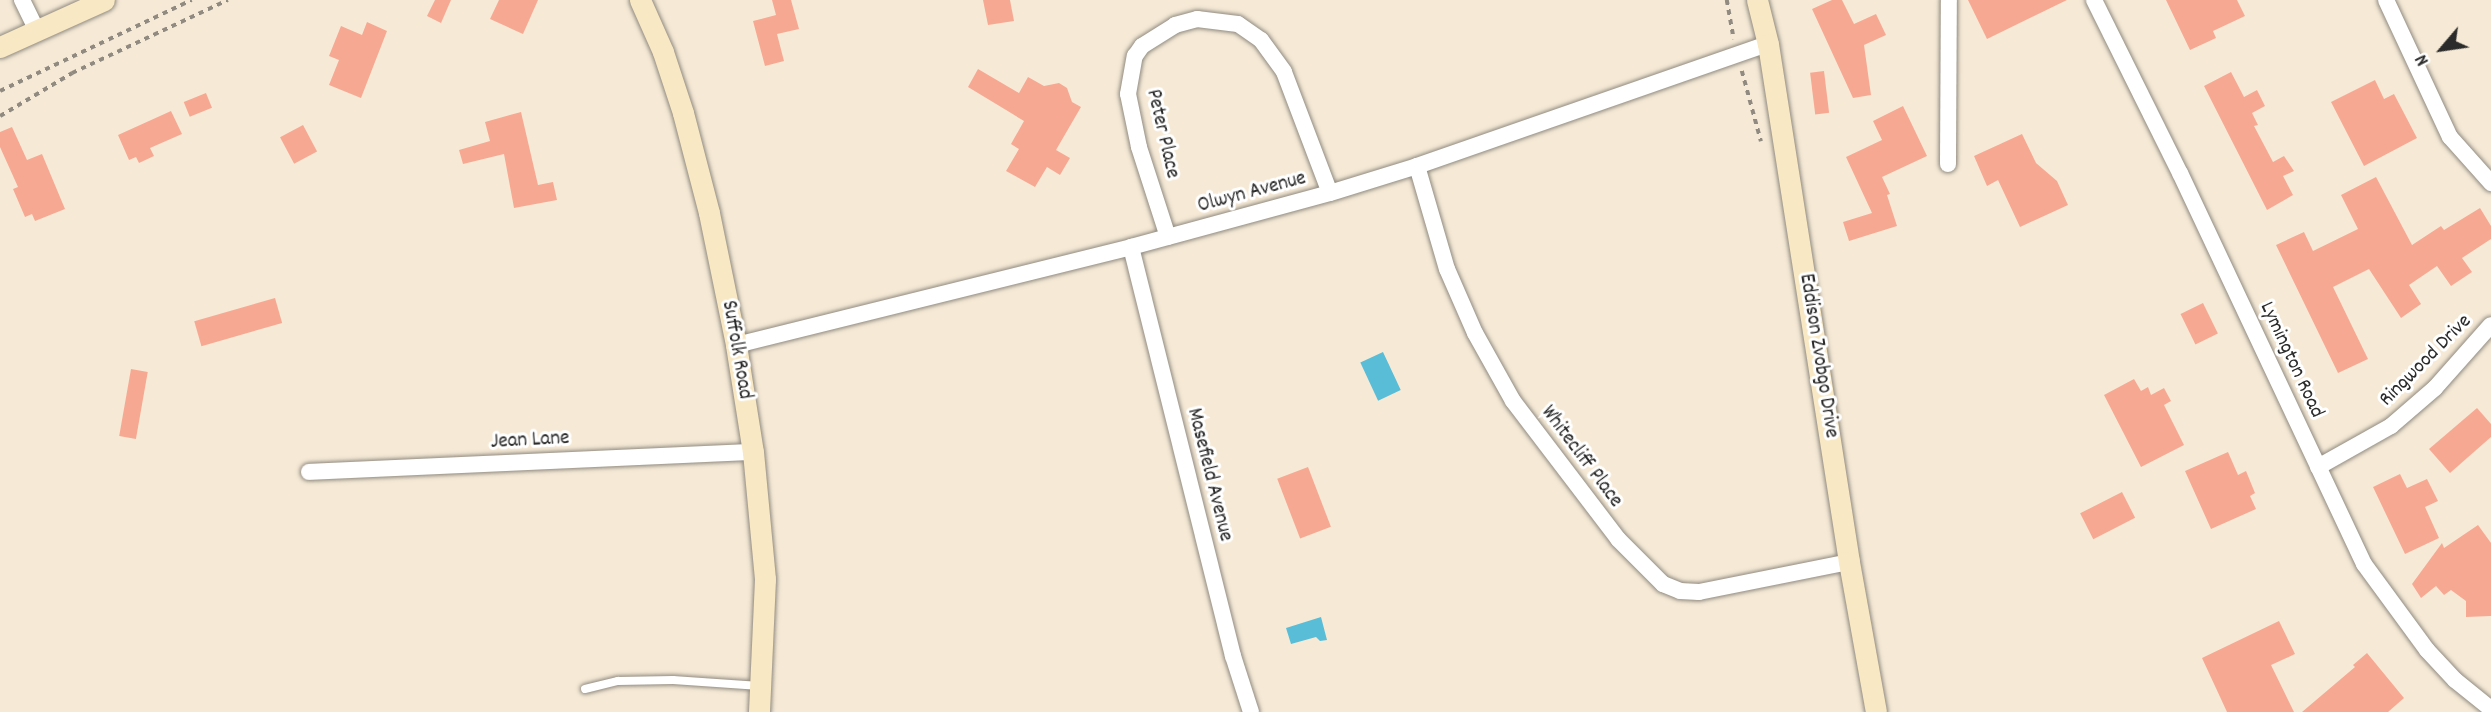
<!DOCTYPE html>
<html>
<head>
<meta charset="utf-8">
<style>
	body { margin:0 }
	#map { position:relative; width:2491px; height:712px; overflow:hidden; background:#f6ead6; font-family:Dekko,sans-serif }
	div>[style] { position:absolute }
	.water>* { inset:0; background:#59bdd8; transform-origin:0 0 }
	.building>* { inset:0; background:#f7a893; transform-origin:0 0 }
	.path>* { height:3.5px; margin-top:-1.75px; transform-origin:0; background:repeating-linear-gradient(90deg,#908a80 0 5px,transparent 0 10px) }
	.roads { filter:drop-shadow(0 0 2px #908a80) drop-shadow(0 0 2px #908a80) }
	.lane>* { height:8px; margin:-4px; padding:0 4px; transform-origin:4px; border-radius:4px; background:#fff }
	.street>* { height:16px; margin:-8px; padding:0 8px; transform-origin:8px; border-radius:8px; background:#fff }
	.secondary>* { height:21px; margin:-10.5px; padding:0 10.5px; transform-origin:10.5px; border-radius:10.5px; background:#f8e8c3 }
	span { translate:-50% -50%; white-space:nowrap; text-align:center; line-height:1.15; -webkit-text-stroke:6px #fff; paint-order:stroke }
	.street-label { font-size:21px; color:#2b2b2b }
	.north { position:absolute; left:2407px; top:14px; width:70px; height:70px; -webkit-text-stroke:5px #fff; paint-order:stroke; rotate:241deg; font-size:19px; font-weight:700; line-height:28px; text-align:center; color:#2b2b2b }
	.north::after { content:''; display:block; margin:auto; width:24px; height:32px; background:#2b2b2b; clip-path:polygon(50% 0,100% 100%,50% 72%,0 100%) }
</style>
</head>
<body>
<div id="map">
	<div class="water">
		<div style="left:1383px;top:352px;width:42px;height:25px;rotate:65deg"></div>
		<div style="clip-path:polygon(1321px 617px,1327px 640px,1320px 641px,1316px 637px,1291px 644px,1286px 628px)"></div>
	</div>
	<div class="building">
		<div style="clip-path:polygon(435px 0,451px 0,441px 23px,427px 16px)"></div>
		<div style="clip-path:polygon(499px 0,538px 0,523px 34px,490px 19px)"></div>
		<div style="clip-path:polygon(772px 0,791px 0,799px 29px,777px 34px,784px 61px,765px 66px,753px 21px,776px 15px)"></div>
		<div style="clip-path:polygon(983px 0,1010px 0,1014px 21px,988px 25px)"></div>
		<div style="clip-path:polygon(1832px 0,1842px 0,1854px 24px,1876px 14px,1886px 35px,1864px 45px,1871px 95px,1853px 98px,1812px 9px)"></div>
		<div style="clip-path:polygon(1968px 0,2067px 0,1987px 39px)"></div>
		<div style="clip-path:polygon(2166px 0,2237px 0,2245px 16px,2213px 31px,2216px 38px,2190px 50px)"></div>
		<div style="clip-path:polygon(367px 22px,387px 31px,361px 98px,329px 85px,339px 60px,329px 56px,341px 26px,362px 35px)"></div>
		<div style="clip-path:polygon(978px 69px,1019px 93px,1028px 77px,1044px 86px,1059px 83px,1067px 88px,1072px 102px,1081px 107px,1056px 150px,1070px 158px,1060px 175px,1047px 167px,1035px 187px,1006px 171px,1019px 149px,1011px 144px,1024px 121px,968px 87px)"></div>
		<div style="left:1824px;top:71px;width:42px;height:14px;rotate:83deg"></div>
		<div style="clip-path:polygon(2231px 72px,2244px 97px,2257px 90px,2265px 106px,2252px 113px,2258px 125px,2254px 126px,2273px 162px,2284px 156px,2294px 171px,2283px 176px,2293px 195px,2267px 210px,2204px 86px)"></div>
		<div style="clip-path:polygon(2375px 80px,2384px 99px,2394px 94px,2417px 138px,2364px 166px,2331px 102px)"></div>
		<div style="left:206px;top:93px;width:16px;height:24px;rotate:68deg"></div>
		<div style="clip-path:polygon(1903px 106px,1927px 156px,1882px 177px,1890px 194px,1887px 195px,1897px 226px,1849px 241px,1843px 222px,1872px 213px,1846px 157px,1882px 140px,1873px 121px)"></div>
		<div style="clip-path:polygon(171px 111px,182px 134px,150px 148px,154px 156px,139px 163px,136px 157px,129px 160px,118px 135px)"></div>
		<div style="clip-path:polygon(521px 112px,538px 185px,553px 182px,557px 200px,514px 208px,504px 154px,463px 164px,459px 150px,490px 141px,485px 122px)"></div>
		<div style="left:303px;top:125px;width:30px;height:26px;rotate:62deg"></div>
		<div style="clip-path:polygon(12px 127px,27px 160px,42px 154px,65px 209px,35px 221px,32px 214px,25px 217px,13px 189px,18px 187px,0 147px,0 132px)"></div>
		<div style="clip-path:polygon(2022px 134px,2036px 163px,2057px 181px,2068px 205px,2020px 227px,1998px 180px,1987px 186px,1974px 156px)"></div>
		<div style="clip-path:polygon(2376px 177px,2412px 245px,2441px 226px,2444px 230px,2480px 208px,2491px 226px,2491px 239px,2462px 258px,2472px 272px,2451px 286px,2437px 266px,2409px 285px,2421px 304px,2401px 318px,2369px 269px,2333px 287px,2368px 359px,2338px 373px,2276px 245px,2304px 232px,2313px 251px,2358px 229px,2341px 195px)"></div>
		<div style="left:275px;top:298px;width:26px;height:84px;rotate:74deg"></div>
		<div style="left:2203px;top:303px;width:34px;height:25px;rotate:64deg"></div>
		<div style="left:131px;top:369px;width:17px;height:68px;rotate:10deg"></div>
		<div style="clip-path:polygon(2134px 379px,2141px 391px,2148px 387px,2151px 395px,2164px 388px,2171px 401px,2164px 405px,2184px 445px,2141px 467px,2104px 395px)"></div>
		<div style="clip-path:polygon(2477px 408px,2491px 424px,2491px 437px,2450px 473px,2429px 449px)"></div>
		<div style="clip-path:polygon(2228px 452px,2238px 475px,2246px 471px,2255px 493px,2250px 496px,2256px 509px,2211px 529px,2185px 471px)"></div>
		<div style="left:1308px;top:467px;width:64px;height:33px;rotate:69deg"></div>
		<div style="clip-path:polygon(2400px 474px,2407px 488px,2427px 479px,2438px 501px,2425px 507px,2439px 538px,2405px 554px,2373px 487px)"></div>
		<div style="left:2122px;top:492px;width:29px;height:47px;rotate:63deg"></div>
		<div style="clip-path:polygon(2478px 525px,2491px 543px,2491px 616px,2466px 617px,2466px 601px,2451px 590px,2444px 595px,2436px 586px,2421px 598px,2412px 584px,2442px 543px,2444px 548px)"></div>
		<div style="clip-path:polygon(2279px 621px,2295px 654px,2271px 665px,2294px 712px,2227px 712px,2202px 658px)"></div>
		<div style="clip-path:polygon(2367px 653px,2404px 698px,2388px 712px,2302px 712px,2355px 667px,2353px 665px)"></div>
	</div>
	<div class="path">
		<div style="left:1727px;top:0;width:40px;rotate:80deg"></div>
		<div style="left:1742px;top:71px;width:73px;rotate:74.8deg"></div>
		<div style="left:0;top:91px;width:212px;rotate:-25.4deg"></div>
		<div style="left:0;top:116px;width:84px;rotate:-30.8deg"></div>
		<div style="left:72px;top:73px;width:172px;rotate:-25.1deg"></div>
	</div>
	<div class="roads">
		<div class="lane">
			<div style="left:585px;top:689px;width:34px;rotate:-14deg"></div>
			<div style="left:618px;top:681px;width:55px;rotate:-1deg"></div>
			<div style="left:673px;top:680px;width:87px;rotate:3.9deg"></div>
		</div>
		<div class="street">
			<div style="left:22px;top:0;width:34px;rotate:64deg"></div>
			<div style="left:2094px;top:0;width:193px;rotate:63.6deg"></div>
			<div style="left:2180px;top:173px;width:432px;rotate:64.8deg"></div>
			<div style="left:2364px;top:564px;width:107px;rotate:53.8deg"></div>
			<div style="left:2427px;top:650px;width:41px;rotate:47deg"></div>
			<div style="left:2455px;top:680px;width:46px;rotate:38.9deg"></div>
			<div style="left:2386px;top:0;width:151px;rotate:65deg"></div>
			<div style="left:2450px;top:137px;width:62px;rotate:48.3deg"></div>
			<div style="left:1948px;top:164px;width:164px;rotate:-89.7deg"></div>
			<div style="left:1417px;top:166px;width:107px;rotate:73.8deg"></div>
			<div style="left:1447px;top:269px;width:70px;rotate:66.4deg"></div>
			<div style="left:1475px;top:333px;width:78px;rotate:60.8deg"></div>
			<div style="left:1513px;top:401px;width:173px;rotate:52.7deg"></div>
			<div style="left:1618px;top:539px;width:64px;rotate:45deg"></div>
			<div style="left:1663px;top:584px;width:18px;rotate:22deg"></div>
			<div style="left:1680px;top:591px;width:19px;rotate:3deg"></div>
			<div style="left:1699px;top:592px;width:153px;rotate:-11.3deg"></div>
			<div style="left:1168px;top:237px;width:95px;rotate:-107.9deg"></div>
			<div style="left:1139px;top:147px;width:54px;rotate:-101.7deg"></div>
			<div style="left:1128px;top:94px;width:39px;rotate:-80deg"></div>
			<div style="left:1135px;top:56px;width:12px;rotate:-55deg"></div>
			<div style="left:1142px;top:46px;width:39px;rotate:-32deg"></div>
			<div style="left:1175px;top:25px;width:23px;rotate:-15deg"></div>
			<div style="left:1197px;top:19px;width:41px;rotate:7deg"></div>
			<div style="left:1238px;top:24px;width:28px;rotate:35deg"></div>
			<div style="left:1261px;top:40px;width:39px;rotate:54deg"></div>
			<div style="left:1284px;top:72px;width:129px;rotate:69.2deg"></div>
			<div style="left:1131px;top:247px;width:422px;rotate:76deg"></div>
			<div style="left:1233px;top:656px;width:59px;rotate:72.2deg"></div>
			<div style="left:736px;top:345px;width:407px;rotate:-13.9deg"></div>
			<div style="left:1131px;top:247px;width:206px;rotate:-15.2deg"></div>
			<div style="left:1330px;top:193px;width:91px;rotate:-17.2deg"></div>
			<div style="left:1417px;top:166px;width:372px;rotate:-19.2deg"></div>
			<div style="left:2318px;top:467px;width:84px;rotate:-29.3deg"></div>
			<div style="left:2391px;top:426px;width:58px;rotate:-40.8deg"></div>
			<div style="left:2435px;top:388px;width:84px;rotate:-48.4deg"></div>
			<div style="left:309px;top:472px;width:444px;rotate:-2.6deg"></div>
		</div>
		<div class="secondary">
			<div style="left:640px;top:0;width:57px;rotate:66.1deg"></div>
			<div style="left:663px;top:52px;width:64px;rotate:71.8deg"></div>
			<div style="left:683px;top:113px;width:103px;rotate:75.4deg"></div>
			<div style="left:709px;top:213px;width:135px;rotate:78.4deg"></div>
			<div style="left:736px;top:345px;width:108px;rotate:81deg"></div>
			<div style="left:753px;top:452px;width:128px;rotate:84.6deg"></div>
			<div style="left:765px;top:579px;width:133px;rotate:92.6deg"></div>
			<div style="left:1757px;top:0;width:45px;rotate:76deg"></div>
			<div style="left:1768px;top:44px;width:524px;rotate:81.11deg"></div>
			<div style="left:1849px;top:562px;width:152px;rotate:79.8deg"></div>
			<div style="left:0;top:47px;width:114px;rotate:-24.3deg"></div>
		</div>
	</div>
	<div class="street-label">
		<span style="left:1162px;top:134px;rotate:77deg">Peter Place</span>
		<span style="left:1252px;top:193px;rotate:-15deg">Olwyn Avenue</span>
		<span style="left:736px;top:350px;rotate:80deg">Suffolk Road</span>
		<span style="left:1818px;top:356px;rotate:81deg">Eddison Zvobgo Drive</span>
		<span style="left:2291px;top:360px;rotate:65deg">Lymington Road</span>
		<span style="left:2426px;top:361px;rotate:-45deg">Ringwood Drive</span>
		<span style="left:530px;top:441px;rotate:-3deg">Jean Lane</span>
		<span style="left:1581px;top:457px;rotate:53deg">Whitecliff Place</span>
		<span style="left:1209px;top:475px;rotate:76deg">Masefield Avenue</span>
	</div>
	<div class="north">N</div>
</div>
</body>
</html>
